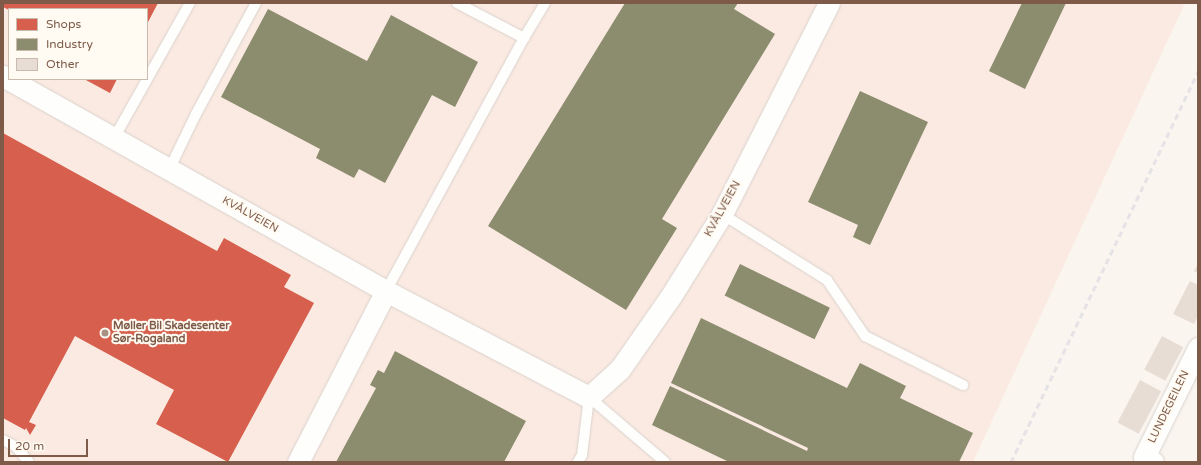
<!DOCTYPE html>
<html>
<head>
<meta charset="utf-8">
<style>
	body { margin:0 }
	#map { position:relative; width:1201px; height:465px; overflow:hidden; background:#faf5ef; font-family:"Varela Round",sans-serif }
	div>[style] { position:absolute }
	.commercial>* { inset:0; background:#faeae2 }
	.shops>* { inset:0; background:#d6604d }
	.industry>* { inset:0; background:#8c8c6e; transform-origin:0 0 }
	.building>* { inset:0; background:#e7ddd5; transform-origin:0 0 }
	.roads { filter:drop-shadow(0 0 1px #dad2cc) drop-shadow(0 0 1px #dad2cc) }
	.lane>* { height:10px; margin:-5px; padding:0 5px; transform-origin:5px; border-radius:5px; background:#fefefd }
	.street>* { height:21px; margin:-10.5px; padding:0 10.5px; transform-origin:10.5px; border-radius:10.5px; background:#fefefd }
	.rail>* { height:3px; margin-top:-1.5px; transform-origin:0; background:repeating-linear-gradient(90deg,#e6e3e7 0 6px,transparent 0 10px) }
	.dots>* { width:11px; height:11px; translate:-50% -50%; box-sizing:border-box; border:2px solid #fffaf2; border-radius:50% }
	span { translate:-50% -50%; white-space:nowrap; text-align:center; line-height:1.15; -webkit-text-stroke:4px #fffaf2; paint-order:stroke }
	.street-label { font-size:11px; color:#7e5b49 }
	.poi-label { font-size:11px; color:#7e5b49; font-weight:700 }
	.left { translate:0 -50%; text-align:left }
	.frame { position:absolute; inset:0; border:4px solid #7e5b49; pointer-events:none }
	.legend { position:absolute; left:8px; top:8px; width:140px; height:72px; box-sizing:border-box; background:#fffaf2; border:1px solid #cbbaae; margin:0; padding:5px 7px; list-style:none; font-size:12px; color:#7e5b49 }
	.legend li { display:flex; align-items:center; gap:8px; height:20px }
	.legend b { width:20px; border:1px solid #cbbaae }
	.scale { position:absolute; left:8px; top:439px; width:80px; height:18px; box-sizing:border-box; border:2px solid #7e5b49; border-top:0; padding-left:5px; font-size:12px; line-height:14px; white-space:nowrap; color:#7e5b49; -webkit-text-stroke:3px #fffaf2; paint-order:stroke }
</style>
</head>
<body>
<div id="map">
	<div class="commercial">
		<div style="clip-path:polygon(evenodd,3px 3px,1185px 3px,973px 462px,3px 462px,3px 3px,9px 9px,147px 9px,147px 79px,9px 79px,9px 9px)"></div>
	</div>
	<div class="shops">
		<div style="clip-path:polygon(3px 3px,158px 3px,147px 24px,147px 9px,9px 10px,3px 7px)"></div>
		<div style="clip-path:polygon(84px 79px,117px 79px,110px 93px)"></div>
		<div style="clip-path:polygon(3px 133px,217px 251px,224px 238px,291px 275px,284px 287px,314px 303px,228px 462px,156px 424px,174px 390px,75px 336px,29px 422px,36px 425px,30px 435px,26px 428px,25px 430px,3px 418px)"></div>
	</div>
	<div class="industry">
		<div style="clip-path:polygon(625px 3px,738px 3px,734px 9px,775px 34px,662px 219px,677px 228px,626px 310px,488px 226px)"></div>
		<div style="clip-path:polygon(1022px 3px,1066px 3px,1025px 89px,989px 71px)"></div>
		<div style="clip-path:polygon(268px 9px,367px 61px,391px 15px,478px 62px,455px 107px,432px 95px,385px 183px,359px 169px,354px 178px,316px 158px,320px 149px,221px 97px)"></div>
		<div style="clip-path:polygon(860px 91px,928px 122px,870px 245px,853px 237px,858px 225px,808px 202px)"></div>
		<div style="left:740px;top:264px;width:100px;height:35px;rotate:26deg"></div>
		<div style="clip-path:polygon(701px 318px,847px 388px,860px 363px,906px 386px,900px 398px,973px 433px,959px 462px,729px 462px,652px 425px,670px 386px,807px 451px,808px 448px,671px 383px)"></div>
		<div style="clip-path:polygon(395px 351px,526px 421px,504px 462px,336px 462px,376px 388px,370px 385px,378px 370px,384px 373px)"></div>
	</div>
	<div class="building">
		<div style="clip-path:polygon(1198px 264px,1198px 273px,1194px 271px)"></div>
		<div style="clip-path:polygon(1190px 281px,1198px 285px,1198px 316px,1194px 324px,1173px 314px)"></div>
		<div style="left:1162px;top:336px;width:24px;height:38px;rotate:28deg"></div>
		<div style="left:1140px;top:380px;width:24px;height:48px;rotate:28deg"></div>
	</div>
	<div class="roads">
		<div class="lane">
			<div style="left:457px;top:3px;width:76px;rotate:27.6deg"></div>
			<div style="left:113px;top:140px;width:157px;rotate:-60.7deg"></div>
			<div style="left:169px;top:170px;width:62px;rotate:-64.3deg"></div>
			<div style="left:196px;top:114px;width:126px;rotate:-61.6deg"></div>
			<div style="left:722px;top:214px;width:124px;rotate:32.2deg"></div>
			<div style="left:827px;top:280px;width:68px;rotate:55.8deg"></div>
			<div style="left:865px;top:336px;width:110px;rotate:26.6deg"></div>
			<div style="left:386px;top:291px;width:288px;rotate:-61.4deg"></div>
			<div style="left:524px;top:38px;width:41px;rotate:-59deg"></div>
			<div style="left:589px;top:397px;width:100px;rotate:40.5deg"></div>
			<div style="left:3px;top:440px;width:13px;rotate:27deg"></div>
			<div style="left:15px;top:446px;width:21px;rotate:49deg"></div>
			<div style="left:578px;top:462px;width:8px;rotate:-60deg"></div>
			<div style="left:582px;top:455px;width:58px;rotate:-83.1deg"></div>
		</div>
		<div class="street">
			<div style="left:3px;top:76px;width:439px;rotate:29.3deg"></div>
			<div style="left:386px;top:291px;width:229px;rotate:27.6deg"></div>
			<div style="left:589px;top:397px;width:42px;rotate:-42.1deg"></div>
			<div style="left:620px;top:369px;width:89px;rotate:-55.1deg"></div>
			<div style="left:671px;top:296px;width:97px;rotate:-58.1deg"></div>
			<div style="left:722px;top:214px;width:237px;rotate:-63.1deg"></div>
			<div style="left:298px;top:462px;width:192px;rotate:-62.8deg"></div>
			<div style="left:1153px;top:462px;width:10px;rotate:-151deg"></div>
			<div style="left:1144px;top:457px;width:122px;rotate:-63.6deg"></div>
		</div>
	</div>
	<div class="rail">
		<div style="left:1011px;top:462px;width:433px;rotate:-64.4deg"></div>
	</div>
	<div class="dots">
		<div style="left:105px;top:333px;background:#a99183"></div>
	</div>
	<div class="street-label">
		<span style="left:723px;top:209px;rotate:-61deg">KVÅLVEIEN</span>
		<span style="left:250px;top:215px;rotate:29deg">KVÅLVEIEN</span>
		<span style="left:1169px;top:407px;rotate:-64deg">LUNDEGEILEN</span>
	</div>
	<div class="poi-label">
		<span class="left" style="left:113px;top:333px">Møller Bil Skadesenter<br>Sør-Rogaland</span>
	</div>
	<div class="frame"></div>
	<ul class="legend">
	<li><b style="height:11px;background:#d6604d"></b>Shops</li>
	<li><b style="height:11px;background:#8c8c6e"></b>Industry</li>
	<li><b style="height:11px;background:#e7ddd5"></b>Other</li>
	</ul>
	<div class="scale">20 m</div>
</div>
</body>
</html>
